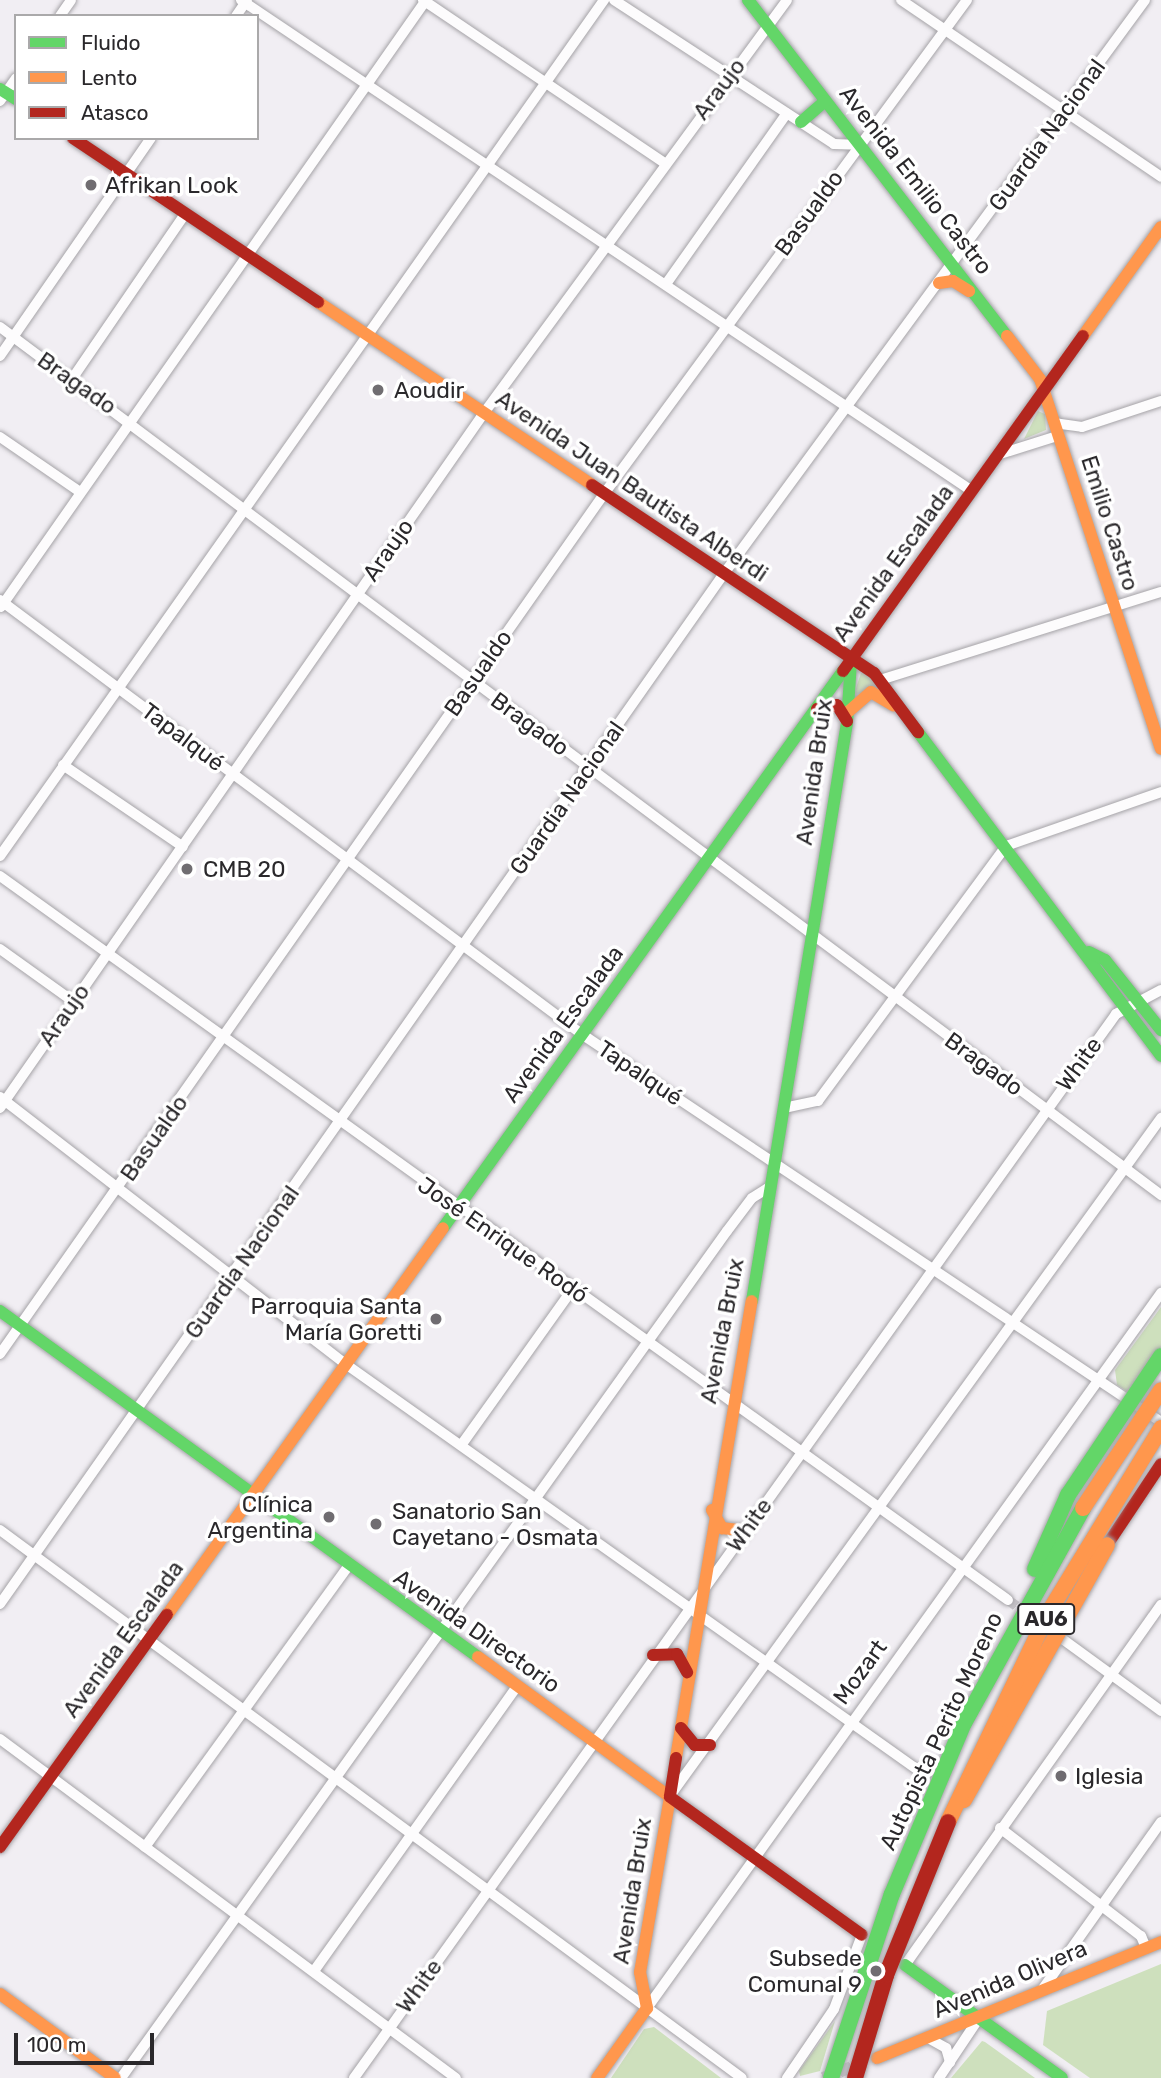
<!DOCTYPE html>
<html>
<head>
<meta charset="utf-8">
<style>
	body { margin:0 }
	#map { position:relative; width:1161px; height:2078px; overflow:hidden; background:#f1eef3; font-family:Rubik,sans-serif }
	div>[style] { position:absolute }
	.green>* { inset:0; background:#cee0bd }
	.street-tunnel>* { height:10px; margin-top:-5px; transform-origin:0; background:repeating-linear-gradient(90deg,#c9c6cb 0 10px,transparent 0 15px) }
	.secondary-tunnel>* { height:12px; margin-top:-6px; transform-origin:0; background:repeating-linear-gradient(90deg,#c9c6cb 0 12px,transparent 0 18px) }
	.roads { filter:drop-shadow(0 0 2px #a5a3a7) drop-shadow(0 0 2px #a5a3a7) }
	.street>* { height:10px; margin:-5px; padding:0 5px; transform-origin:5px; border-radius:5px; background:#fdfcfd }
	.fast>* { height:12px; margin:-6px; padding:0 6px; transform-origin:6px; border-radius:6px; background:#63d668 }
	.slow>* { height:12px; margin:-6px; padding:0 6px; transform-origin:6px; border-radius:6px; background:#ff974d }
	.jam>* { height:12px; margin:-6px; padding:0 6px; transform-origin:6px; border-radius:6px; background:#b3261e }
	.bridges { filter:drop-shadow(0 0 2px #a5a3a7) drop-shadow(0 0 2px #a5a3a7) }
	.fast-bridge>* { height:16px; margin:-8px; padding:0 8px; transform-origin:8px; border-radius:8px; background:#63d668 }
	.slow-bridge>* { height:16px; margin:-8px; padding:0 8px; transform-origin:8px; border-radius:8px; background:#ff974d }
	.jam-bridge>* { height:16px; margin:-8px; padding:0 8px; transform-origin:8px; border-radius:8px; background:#b3261e }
	.dots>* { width:19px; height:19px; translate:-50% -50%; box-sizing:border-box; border:4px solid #fff; border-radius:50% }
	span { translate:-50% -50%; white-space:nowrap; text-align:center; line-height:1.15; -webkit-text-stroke:7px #fff; paint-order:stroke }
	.shield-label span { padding:2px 5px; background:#fff; border:2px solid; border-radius:5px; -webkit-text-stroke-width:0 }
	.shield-label { font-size:21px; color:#2a282b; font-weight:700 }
	.street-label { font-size:23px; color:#2a282b }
	.poi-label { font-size:23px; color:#2a282b }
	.left { translate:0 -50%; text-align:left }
	.right { translate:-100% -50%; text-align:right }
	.legend { position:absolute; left:14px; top:14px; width:245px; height:126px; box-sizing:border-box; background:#fff; border:2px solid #aaa9aa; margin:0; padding:9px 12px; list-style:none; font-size:21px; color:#2a282b }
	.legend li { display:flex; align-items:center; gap:14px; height:35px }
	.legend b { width:35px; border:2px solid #aaa9aa }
	.scale { position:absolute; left:14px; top:2033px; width:140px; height:32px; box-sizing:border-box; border:4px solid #2a282b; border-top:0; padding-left:9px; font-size:21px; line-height:24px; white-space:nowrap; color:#2a282b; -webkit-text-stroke:5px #fff; paint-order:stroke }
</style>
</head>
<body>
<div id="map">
	<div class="green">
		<div style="clip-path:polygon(1038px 411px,1045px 414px,1046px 430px,1024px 439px)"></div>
		<div style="clip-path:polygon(861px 673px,865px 673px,886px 691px,854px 694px)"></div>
		<div style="clip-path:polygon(1161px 1307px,1161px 1347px,1128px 1392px,1117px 1385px,1115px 1370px)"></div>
		<div style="clip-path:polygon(1161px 1964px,1161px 2078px,1090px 2078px,1043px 2045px,1047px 2011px)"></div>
		<div style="clip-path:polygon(835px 2021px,820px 2071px,800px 2076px,799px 2071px)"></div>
		<div style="clip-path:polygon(654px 2027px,721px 2078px,611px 2078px,644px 2029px)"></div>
		<div style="clip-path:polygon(982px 2041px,985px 2042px,1035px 2078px,951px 2078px)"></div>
	</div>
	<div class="street-tunnel">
		<div style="left:1008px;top:1600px;width:44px;rotate:35.8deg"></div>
	</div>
	<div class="secondary-tunnel">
		<div style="left:823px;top:2078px;width:45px;rotate:-20.9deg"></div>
	</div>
	<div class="roads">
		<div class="street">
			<div style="left:241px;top:0;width:881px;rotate:33.89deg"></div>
			<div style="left:423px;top:0;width:292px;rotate:34deg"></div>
			<div style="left:614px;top:0;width:263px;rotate:33.2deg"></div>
			<div style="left:834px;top:144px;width:25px;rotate:2deg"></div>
			<div style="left:901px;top:0;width:315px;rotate:34.2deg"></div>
			<div style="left:60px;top:16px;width:19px;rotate:-55deg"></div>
			<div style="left:236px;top:16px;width:19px;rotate:-55deg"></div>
			<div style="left:0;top:101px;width:28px;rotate:-55deg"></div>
			<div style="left:666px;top:284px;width:209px;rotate:-54.7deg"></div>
			<div style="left:0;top:327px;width:1450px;rotate:36.78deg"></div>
			<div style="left:0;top:356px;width:265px;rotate:-55.3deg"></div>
			<div style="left:72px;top:379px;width:200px;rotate:-55.6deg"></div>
			<div style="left:1054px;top:423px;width:28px;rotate:8deg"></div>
			<div style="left:1082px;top:427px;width:83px;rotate:-18.2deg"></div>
			<div style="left:0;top:437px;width:97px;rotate:34.5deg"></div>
			<div style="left:1000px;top:454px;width:60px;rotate:-17.5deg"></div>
			<div style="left:0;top:600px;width:727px;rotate:36.73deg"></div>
			<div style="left:583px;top:1035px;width:696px;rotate:33.8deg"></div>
			<div style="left:1px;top:607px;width:741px;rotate:-55deg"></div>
			<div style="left:880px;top:680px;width:294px;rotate:-17.4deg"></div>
			<div style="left:63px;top:765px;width:145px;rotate:34.3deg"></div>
			<div style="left:0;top:856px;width:1048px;rotate:-54.79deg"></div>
			<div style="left:0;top:876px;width:1241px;rotate:35.69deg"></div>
			<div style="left:0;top:949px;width:91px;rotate:35.6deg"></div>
			<div style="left:0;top:1097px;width:438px;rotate:37.7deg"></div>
			<div style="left:347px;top:1365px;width:709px;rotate:35.35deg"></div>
			<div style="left:0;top:1108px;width:847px;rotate:-55.15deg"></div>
			<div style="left:484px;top:413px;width:512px;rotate:-53.73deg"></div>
			<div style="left:784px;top:1108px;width:35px;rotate:-12deg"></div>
			<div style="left:818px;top:1101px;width:317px;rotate:-53.6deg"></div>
			<div style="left:1006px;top:846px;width:164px;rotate:-19.2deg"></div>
			<div style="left:0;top:1354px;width:1051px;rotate:-54.92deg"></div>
			<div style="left:604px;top:494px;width:613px;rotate:-53.69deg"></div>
			<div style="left:462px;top:1444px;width:189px;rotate:-54.5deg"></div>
			<div style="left:0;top:1530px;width:922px;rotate:36.45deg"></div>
			<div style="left:0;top:1604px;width:1258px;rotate:-54.91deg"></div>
			<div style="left:723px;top:575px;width:713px;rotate:-53.72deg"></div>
			<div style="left:1061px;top:1638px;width:124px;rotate:36.1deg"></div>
			<div style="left:0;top:1739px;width:568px;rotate:36.63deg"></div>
			<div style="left:672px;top:1793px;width:834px;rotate:-54.08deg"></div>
			<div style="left:1000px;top:1828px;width:178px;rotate:37.5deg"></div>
			<div style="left:1141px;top:1936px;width:13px;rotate:67deg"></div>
			<div style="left:145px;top:1847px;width:346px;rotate:-54.1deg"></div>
			<div style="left:905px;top:1965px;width:442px;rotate:-54.6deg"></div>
			<div style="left:314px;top:1971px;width:348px;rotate:-54.5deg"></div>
			<div style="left:1042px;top:1990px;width:206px;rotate:-54.7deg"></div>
			<div style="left:647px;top:2008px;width:881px;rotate:-54.29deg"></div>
			<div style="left:928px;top:2038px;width:21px;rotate:29deg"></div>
			<div style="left:946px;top:2048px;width:15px;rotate:74deg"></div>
			<div style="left:121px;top:2078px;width:1041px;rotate:-54.42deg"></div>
			<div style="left:727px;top:1231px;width:41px;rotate:-52.9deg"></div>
			<div style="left:752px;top:1198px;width:22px;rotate:-32deg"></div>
			<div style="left:354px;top:2078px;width:1309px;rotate:-54.39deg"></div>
			<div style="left:1116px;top:1014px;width:51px;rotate:-28.1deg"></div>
			<div style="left:787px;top:2078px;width:83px;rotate:-55.7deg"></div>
			<div style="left:834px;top:2009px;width:79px;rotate:-69.3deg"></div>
			<div style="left:939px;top:2078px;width:72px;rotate:-56.3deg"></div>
		</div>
		<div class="fast">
			<div style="left:748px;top:0;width:424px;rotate:52.4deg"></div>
			<div style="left:0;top:89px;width:19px;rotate:32deg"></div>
			<div style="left:801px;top:122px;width:32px;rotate:-41deg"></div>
			<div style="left:918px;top:732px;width:405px;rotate:53.1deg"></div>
			<div style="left:1089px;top:952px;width:18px;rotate:27deg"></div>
			<div style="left:1105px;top:960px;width:90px;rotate:51.3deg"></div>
			<div style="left:443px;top:1228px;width:686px;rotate:-54.32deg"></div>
			<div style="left:752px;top:1301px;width:586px;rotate:-80.67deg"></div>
			<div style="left:847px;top:723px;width:62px;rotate:-86.3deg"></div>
			<div style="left:0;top:1311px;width:590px;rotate:35.9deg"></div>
			<div style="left:905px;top:1965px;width:193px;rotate:35.7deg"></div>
		</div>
		<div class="slow">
			<div style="left:939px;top:283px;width:14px;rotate:-8deg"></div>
			<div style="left:953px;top:281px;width:19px;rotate:32deg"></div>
			<div style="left:318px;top:302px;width:329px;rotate:33.7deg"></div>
			<div style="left:1007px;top:336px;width:54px;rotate:52.5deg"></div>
			<div style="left:1040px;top:379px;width:389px;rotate:71.9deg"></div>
			<div style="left:1083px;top:336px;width:134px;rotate:-54.4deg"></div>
			<div style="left:848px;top:712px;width:30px;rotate:-41deg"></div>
			<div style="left:871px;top:692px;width:26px;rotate:31deg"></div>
			<div style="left:712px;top:1510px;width:21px;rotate:61deg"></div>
			<div style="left:722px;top:1528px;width:24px;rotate:7deg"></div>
			<div style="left:167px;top:1615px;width:475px;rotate:-54.5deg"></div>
			<div style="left:478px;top:1657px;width:238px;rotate:36.1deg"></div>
			<div style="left:670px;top:1797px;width:178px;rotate:99.7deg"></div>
			<div style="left:640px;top:1972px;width:37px;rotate:79deg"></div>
			<div style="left:647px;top:2008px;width:86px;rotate:125.5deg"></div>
			<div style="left:676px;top:1758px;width:463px;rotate:-80.6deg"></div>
			<div style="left:0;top:1994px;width:142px;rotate:36.1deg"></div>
			<div style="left:877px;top:2058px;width:307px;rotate:-22.2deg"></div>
		</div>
		<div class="jam">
			<div style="left:73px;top:138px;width:295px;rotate:33.8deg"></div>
			<div style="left:592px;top:485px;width:339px;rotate:33.7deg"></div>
			<div style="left:874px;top:673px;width:74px;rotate:53.3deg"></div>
			<div style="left:843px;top:671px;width:412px;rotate:-54.4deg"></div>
			<div style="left:817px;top:709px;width:20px;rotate:-11deg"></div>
			<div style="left:837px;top:705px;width:19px;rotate:58deg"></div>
			<div style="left:1107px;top:1545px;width:97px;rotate:-56.3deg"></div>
			<div style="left:653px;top:1655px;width:24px;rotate:-2deg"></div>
			<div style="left:677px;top:1654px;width:21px;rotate:61deg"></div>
			<div style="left:681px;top:1728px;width:22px;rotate:51deg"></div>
			<div style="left:695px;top:1745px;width:15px"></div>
			<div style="left:676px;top:1758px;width:39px;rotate:99deg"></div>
			<div style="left:670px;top:1797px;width:236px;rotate:35.7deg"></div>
			<div style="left:0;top:1847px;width:286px;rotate:-54.3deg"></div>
		</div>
	</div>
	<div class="bridges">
		<div class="fast-bridge">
			<div style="left:1035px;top:1569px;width:81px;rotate:-66deg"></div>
			<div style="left:1068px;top:1495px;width:167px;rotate:-56.2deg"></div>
			<div style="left:831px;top:2078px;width:194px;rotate:-71.7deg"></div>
			<div style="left:892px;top:1894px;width:186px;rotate:-67.2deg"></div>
			<div style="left:964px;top:1723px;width:246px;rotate:-61deg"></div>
		</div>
		<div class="slow-bridge">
			<div style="left:1083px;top:1508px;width:141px;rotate:-56.5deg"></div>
			<div style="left:964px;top:1800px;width:292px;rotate:-60.7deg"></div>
			<div style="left:948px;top:1822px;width:229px;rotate:-64.4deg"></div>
			<div style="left:1047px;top:1615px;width:219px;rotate:-58.6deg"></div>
		</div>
		<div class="jam-bridge">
			<div style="left:855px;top:2078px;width:108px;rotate:-73.2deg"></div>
			<div style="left:886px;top:1975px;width:165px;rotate:-67.9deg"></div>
		</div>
	</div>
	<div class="dots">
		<div style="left:91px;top:185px;background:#706d71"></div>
		<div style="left:378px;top:390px;background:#706d71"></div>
		<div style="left:187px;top:869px;background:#706d71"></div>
		<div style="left:436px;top:1319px;background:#706d71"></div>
		<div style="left:329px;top:1517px;background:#706d71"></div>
		<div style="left:376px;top:1524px;background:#706d71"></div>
		<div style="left:1061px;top:1776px;background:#706d71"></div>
		<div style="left:876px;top:1971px;background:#706d71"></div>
	</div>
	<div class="shield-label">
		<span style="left:1046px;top:1619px">AU6</span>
	</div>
	<div class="street-label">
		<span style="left:719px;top:89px;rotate:-53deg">Araujo</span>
		<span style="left:1047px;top:135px;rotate:-54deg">Guardia Nacional</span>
		<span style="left:916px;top:180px;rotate:52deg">Avenida Emilio Castro</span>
		<span style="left:809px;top:213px;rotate:-54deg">Basualdo</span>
		<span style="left:77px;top:383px;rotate:35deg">Bragado</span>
		<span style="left:632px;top:486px;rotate:34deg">Avenida Juan Bautista Alberdi</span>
		<span style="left:1110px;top:523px;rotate:72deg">Emilio Castro</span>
		<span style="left:388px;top:550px;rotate:-55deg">Araujo</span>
		<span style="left:893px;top:563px;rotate:-54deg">Avenida Escalada</span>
		<span style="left:478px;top:673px;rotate:-55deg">Basualdo</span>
		<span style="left:530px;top:724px;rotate:36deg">Bragado</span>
		<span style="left:183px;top:737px;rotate:37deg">Tapalqué</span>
		<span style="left:814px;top:772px;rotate:-82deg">Avenida Bruix</span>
		<span style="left:567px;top:798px;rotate:-55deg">Guardia Nacional</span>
		<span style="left:64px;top:1015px;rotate:-55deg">Araujo</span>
		<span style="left:563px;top:1024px;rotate:-54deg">Avenida Escalada</span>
		<span style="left:984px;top:1064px;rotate:36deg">Bragado</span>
		<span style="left:1079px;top:1064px;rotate:-54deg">White</span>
		<span style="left:640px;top:1073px;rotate:34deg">Tapalqué</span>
		<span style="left:154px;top:1138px;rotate:-55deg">Basualdo</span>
		<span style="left:503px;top:1240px;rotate:35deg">José Enrique Rodó</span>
		<span style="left:242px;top:1262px;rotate:-55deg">Guardia Nacional</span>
		<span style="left:722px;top:1331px;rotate:-79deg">Avenida Bruix</span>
		<span style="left:749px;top:1525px;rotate:-54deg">White</span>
		<span style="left:477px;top:1631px;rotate:35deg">Avenida Directorio</span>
		<span style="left:123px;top:1639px;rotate:-54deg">Avenida Escalada</span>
		<span style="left:860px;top:1672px;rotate:-54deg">Mozart</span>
		<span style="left:941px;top:1731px;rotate:-65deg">Autopista Perito Moreno</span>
		<span style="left:632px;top:1891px;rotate:-81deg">Avenida Bruix</span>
		<span style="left:1010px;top:1979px;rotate:-23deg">Avenida Olivera</span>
		<span style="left:419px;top:1986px;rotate:-54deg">White</span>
	</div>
	<div class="poi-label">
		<span class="left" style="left:105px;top:185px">Afrikan Look</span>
		<span class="left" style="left:394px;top:390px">Aoudir</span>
		<span class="left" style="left:203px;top:869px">CMB 20</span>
		<span class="right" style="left:422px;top:1319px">Parroquia Santa<br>María Goretti</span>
		<span class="right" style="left:313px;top:1517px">Clínica<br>Argentina</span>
		<span class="left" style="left:392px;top:1524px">Sanatorio San<br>Cayetano - Osmata</span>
		<span class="left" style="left:1075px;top:1776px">Iglesia</span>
		<span class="right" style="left:862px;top:1971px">Subsede<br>Comunal 9</span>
	</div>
	<ul class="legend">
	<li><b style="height:9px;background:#63d668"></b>Fluido</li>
	<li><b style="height:9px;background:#ff974d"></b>Lento</li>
	<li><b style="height:9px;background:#b3261e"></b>Atasco</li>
	</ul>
	<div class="scale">100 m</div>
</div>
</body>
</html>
